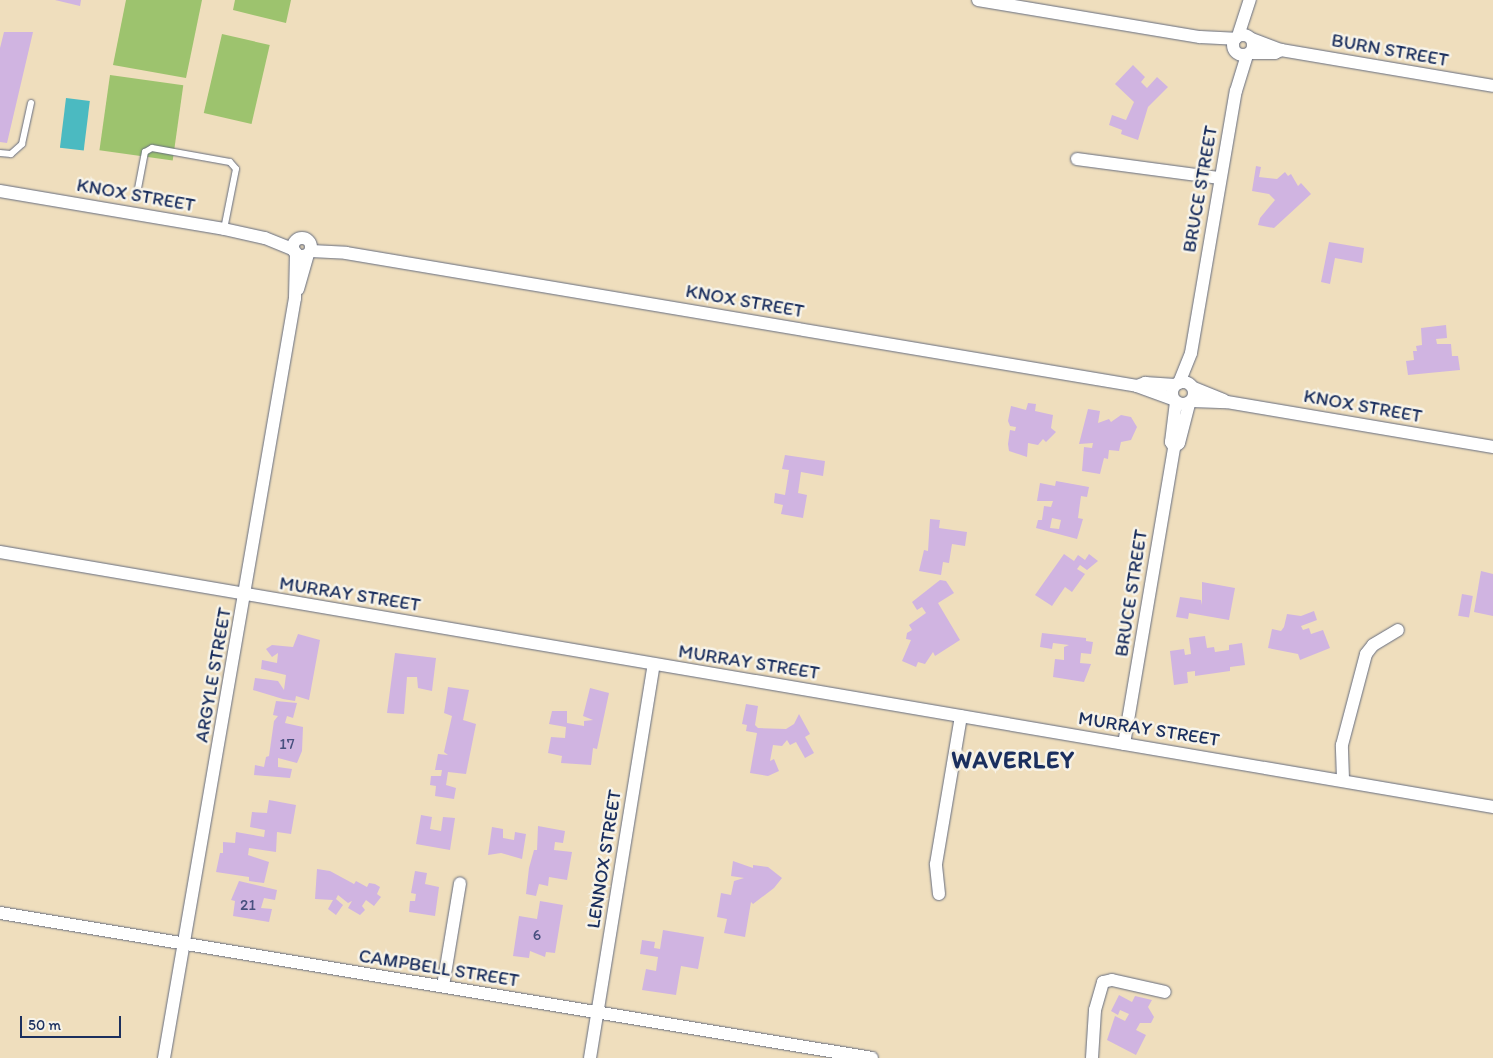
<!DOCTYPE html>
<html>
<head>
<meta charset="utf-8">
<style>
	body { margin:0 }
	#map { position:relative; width:1493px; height:1058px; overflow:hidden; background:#efdebd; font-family:Itim,sans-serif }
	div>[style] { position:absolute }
	.green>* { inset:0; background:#9dc36e; transform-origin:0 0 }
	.water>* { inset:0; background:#4bbac1; transform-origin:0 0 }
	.building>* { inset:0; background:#d0b4e1; transform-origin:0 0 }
	.roads { filter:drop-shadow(0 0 1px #656c7f) drop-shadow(0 0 1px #656c7f) }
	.lane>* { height:6px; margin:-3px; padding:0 3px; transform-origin:3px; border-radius:3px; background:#fff }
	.street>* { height:12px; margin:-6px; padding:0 6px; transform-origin:6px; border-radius:6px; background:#fff }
	.street>.ring { margin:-6px; padding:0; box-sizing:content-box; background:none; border:12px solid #fff; border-radius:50% }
	span { translate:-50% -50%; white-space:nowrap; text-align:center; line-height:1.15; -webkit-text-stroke:5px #f7f3e8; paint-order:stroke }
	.number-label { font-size:16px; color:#48507f }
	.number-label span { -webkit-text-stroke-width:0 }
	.street-label { font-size:19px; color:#1b2f5e }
	.district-label { font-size:24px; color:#1b2f5e; font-weight:700; letter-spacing:1px }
	.scale { position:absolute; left:20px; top:1016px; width:101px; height:22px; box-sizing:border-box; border:2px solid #1b2f5e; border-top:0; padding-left:6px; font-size:15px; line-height:18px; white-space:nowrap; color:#1b2f5e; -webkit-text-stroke:4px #f7f3e8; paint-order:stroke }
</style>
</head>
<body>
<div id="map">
	<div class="green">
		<div style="clip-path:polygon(126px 0,202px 0,186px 78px,113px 65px)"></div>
		<div style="clip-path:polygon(235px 0,291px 0,286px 23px,233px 10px)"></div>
		<div style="left:222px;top:34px;width:49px;height:81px;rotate:13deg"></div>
		<div style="left:110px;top:75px;width:74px;height:76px;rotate:8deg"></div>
	</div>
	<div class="water">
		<div style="left:66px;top:98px;width:24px;height:50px;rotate:7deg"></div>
	</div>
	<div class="building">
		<div style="clip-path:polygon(55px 0,81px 0,80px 6px)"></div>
		<div style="clip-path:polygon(4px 32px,33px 32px,7px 143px,0 142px,0 48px)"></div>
		<div style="clip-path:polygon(1133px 65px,1145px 77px,1141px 82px,1147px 88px,1157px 77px,1168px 87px,1148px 107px,1138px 140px,1121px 134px,1122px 130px,1109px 125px,1112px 115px,1126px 120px,1134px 102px,1115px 84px)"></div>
		<div style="clip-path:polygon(1256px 166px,1261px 167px,1259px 177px,1277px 179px,1285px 172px,1288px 176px,1291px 174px,1298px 186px,1301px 183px,1311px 194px,1274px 228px,1258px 225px,1260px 218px,1275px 200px,1269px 194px,1252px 191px)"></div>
		<div style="clip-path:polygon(1329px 242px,1364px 248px,1362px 263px,1335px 258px,1330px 284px,1321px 282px)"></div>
		<div style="clip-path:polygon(1446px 325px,1447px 338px,1436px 339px,1437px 344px,1451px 344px,1452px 356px,1458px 356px,1460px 370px,1408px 375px,1406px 361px,1414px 360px,1413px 351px,1417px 351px,1416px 346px,1422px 345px,1421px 328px)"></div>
		<div style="clip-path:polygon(1028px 403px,1036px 404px,1035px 411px,1053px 415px,1051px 428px,1056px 432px,1046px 442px,1043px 439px,1038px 445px,1028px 443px,1027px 457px,1009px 451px,1008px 444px,1010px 430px,1015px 431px,1016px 427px,1010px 426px,1008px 421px,1011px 406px,1026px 410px)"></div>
		<div style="clip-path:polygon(1088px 409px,1100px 411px,1098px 423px,1109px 419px,1111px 422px,1121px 415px,1131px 417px,1137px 427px,1131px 440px,1121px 442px,1119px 451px,1109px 450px,1108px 459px,1104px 458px,1100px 474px,1082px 471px,1084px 447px,1092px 448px,1093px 443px,1079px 444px)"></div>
		<div style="clip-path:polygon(785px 455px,825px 461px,823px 476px,801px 472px,798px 493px,807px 495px,803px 518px,781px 514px,783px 505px,774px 503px,775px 493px,785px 495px,789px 470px,782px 469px)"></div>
		<div style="clip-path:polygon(evenodd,1056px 481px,1089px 487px,1087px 497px,1081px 496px,1078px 518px,1083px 519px,1077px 539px,1036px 528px,1038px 520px,1042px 520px,1044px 506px,1051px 507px,1053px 501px,1037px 501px,1040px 483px,1055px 486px,1056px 481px,1052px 518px,1061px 520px,1059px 529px,1050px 528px,1052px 518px)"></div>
		<div style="clip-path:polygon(930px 519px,940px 520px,939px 528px,967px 532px,965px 546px,952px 544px,949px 563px,943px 562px,941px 575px,919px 571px,924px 550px,928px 551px)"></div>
		<div style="clip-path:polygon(1064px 554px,1074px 561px,1078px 555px,1085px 560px,1089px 554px,1098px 561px,1087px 570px,1080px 565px,1077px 569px,1085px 574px,1072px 592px,1065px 587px,1052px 606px,1035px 595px)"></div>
		<div style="clip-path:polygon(1481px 571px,1493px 574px,1493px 616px,1474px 612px)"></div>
		<div style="clip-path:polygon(940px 580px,946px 581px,954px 593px,938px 603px,960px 640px,935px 656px,933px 652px,925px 664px,918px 662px,916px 667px,902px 661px,911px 640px,906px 639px,907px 633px,912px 630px,909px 625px,926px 613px,922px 607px,917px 610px,912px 602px)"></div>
		<div style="clip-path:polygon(1202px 582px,1235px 588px,1229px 620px,1189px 613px,1188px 619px,1176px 617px,1180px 597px,1201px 600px,1202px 605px)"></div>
		<div style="left:1462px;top:594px;width:11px;height:22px;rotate:10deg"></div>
		<div style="clip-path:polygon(1314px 611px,1317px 620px,1301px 626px,1303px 630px,1309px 628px,1311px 634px,1323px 630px,1330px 648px,1300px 660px,1298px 654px,1268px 648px,1272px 629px,1281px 631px,1284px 627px,1287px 614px,1301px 616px)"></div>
		<div style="clip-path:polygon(1042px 633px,1086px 638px,1086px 641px,1093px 642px,1091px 654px,1081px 653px,1080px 663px,1091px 664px,1084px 682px,1053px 677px,1055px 659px,1064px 660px,1064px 647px,1069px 645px,1053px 643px,1052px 649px,1040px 647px)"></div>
		<div style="clip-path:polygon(298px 634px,320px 640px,309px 700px,296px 696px,295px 701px,283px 699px,253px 690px,255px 678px,278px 681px,284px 690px,286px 675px,261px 669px,262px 660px,277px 663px,278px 653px,272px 657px,266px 649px,272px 645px,293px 647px)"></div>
		<div style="clip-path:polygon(1205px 636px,1207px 648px,1214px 647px,1215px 652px,1229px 650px,1229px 645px,1242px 643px,1245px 665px,1230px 667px,1230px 671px,1195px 676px,1195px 671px,1187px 672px,1188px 683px,1174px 685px,1170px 651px,1184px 649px,1185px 655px,1191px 654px,1189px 638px)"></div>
		<div style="clip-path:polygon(395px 653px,436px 658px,432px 691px,418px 688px,417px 677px,407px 677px,404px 714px,387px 713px)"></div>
		<div style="clip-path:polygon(448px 687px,469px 690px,463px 720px,476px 724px,466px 774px,448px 772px,446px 785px,456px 788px,454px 799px,435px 796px,436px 786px,430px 785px,431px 776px,441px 776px,442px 770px,435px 770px,438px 754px,448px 755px,444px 752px,452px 716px,444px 713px)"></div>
		<div style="clip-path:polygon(590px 688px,609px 693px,597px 749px,593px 748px,591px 765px,561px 763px,562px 756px,548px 753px,551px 737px,565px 738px,566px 727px,549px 724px,552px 711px,567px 711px,567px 723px,584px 726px,584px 721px,593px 720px,583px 716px)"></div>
		<div style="clip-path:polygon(276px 701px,297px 703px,293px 718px,287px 716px,285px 723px,303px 727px,302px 751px,297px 763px,278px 758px,278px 767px,292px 769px,290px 778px,254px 775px,255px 765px,264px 767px,266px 757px,269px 756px,274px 721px,278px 716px,273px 715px)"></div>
		<div style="clip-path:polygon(746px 704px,758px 706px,755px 725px,758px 728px,786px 729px,794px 724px,799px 714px,810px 734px,805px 737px,814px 753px,805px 758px,796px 742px,790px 745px,787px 740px,782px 746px,773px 745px,770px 761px,774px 759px,779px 771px,768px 776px,750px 773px,757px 733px,746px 731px,747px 725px,742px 724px)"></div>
		<div style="clip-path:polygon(269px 800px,296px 805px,291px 834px,277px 832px,276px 852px,249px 848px,248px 855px,269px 862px,264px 883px,249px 881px,249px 877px,216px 872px,220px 853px,223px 853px,223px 842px,235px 843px,236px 832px,264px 837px,265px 830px,250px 827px,252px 812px,267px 813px)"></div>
		<div style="clip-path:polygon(421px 815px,432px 817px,430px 829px,441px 831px,443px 817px,455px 818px,450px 850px,416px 844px)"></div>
		<div style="clip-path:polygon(538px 826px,565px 831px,563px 843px,555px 842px,554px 850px,572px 852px,567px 880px,549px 877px,548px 886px,539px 884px,536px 896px,526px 894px,529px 868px,534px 850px,537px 850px)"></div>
		<div style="clip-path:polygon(492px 827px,503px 829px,503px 838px,514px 840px,515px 832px,526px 834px,522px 859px,501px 853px,488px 855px)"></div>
		<div style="clip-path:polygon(733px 861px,753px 868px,753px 865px,768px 867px,782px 878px,774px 888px,753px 904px,751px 902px,745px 937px,724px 933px,727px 919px,717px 917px,721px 893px,731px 895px,734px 881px,744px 878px,731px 876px)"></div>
		<div style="clip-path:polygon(317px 869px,330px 871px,354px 884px,356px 881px,367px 887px,369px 883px,375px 884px,380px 887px,377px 894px,381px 897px,374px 906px,366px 900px,362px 906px,365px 910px,360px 915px,348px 908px,352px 901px,348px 903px,338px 895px,336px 899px,343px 905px,336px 915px,328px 909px,333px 900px,315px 899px)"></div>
		<div style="clip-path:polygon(415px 871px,427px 873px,425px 884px,439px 887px,435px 916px,409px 912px,410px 901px,415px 901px,416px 894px,411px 893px)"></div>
		<div style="clip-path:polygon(239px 881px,277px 890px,275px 900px,264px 898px,261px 908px,272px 909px,269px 922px,233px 916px,235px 901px,231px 900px)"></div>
		<div style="clip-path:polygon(540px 901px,563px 905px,555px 953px,546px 952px,545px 957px,530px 951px,529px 958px,513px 956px,519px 916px,537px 919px)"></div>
		<div style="clip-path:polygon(663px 930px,704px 937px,698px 969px,681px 966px,676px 995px,642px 990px,646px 969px,656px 971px,658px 957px,640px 954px,642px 940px,655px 942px,654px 948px,660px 949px)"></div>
		<div style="clip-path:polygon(1119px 995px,1132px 1002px,1135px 996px,1152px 1000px,1148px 1007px,1154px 1017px,1151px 1023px,1140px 1023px,1136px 1030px,1146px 1035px,1136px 1055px,1107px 1040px,1115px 1016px,1125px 1021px,1129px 1014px,1120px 1010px,1118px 1015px,1111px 1011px)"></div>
	</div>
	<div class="roads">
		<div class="lane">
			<div style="left:0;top:153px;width:11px;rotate:5deg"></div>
			<div style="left:11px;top:154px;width:15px;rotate:-42deg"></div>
			<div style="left:22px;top:144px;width:42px;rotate:-77.6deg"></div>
			<div style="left:136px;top:199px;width:48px;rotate:-79.2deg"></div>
			<div style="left:145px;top:152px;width:8px;rotate:-30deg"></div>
			<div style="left:152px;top:148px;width:79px;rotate:10.2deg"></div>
			<div style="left:230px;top:162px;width:9px;rotate:49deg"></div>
			<div style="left:236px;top:169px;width:61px;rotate:101.3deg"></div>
		</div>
		<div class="street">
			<div style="left:978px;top:0;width:225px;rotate:9.5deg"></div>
			<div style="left:1200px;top:37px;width:35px;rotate:3deg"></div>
			<div class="ring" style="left:1233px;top:35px;width:8px;height:8px"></div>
			<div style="left:1238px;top:36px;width:38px;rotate:-72deg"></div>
			<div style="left:1252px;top:39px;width:31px;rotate:21deg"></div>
			<div style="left:1281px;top:50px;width:215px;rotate:9.6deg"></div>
			<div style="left:1250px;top:53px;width:25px"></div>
			<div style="left:1275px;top:53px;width:7px;rotate:-27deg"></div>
			<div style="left:1077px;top:159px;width:144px;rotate:7.6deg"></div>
			<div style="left:0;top:191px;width:227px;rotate:9.6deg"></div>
			<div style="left:224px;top:229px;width:42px;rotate:12.4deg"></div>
			<div style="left:265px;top:238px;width:31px;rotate:22deg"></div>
			<div class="ring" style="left:293px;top:238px;width:6px;height:6px"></div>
			<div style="left:311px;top:251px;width:35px;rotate:3deg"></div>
			<div style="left:346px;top:253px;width:802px;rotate:9.54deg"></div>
			<div style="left:1137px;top:386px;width:38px;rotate:20deg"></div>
			<div style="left:298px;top:289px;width:36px;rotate:-74deg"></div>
			<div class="ring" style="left:1172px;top:382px;width:10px;height:10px"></div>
			<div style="left:1179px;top:383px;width:32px;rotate:-68deg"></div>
			<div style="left:1191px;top:353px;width:266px;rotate:-80.3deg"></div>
			<div style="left:1236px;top:91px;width:38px;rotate:-73deg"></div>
			<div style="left:1137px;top:386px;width:9px;rotate:-21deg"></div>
			<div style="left:1145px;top:383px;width:30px;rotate:4deg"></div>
			<div style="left:1194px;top:388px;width:32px;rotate:22deg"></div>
			<div style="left:1192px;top:401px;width:35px;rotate:2deg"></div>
			<div style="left:1227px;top:402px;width:270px;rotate:9.6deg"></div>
			<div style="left:1174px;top:447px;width:6px;rotate:-39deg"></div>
			<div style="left:1179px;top:443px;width:40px;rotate:-75.6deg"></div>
			<div style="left:0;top:552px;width:1515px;rotate:9.69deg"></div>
			<div style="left:1124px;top:744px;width:301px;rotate:-80.4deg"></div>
			<div style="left:1174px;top:447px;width:6px;rotate:-121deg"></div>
			<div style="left:1171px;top:442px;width:40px;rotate:-82.9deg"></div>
			<div style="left:1343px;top:779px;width:34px;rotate:-92deg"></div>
			<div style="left:1342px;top:745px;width:94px;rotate:-75.2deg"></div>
			<div style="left:1366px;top:654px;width:11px;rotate:-52deg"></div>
			<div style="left:1373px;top:645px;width:29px;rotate:-31deg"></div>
			<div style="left:939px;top:894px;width:30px;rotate:-96deg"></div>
			<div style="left:936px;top:864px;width:150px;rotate:-80.4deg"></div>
			<div style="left:0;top:913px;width:884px;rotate:9.44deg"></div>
			<div style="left:443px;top:986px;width:104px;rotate:-80.6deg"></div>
			<div style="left:164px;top:1058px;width:771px;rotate:-80.22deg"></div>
			<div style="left:295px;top:298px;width:45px;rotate:-88.7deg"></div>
			<div style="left:590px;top:1058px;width:398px;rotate:-80.8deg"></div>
			<div style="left:1092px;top:1058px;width:48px;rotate:-86.4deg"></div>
			<div style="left:1095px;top:1010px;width:29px;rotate:-74deg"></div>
			<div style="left:1103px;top:982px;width:9px;rotate:-13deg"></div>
			<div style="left:1112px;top:980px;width:54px;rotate:12.8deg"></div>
		</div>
	</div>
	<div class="number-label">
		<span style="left:287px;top:744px">17</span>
		<span style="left:248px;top:905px">21</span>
		<span style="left:537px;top:935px">6</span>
	</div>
	<div class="street-label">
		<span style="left:1390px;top:50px;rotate:10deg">BURN STREET</span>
		<span style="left:1200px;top:189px;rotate:-80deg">BRUCE STREET</span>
		<span style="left:136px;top:195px;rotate:10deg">KNOX STREET</span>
		<span style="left:745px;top:301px;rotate:10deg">KNOX STREET</span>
		<span style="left:1363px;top:406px;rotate:10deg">KNOX STREET</span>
		<span style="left:1131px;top:593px;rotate:-81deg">BRUCE STREET</span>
		<span style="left:350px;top:594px;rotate:9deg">MURRAY STREET</span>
		<span style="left:749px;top:662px;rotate:9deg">MURRAY STREET</span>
		<span style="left:213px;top:675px;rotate:-80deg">ARGYLE STREET</span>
		<span style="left:1149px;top:729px;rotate:9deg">MURRAY STREET</span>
		<span style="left:604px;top:859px;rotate:-81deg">LENNOX STREET</span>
		<span style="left:439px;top:968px;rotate:9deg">CAMPBELL STREET</span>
	</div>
	<div class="district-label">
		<span style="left:1013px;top:760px">WAVERLEY</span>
	</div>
	<div class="scale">50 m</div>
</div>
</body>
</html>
